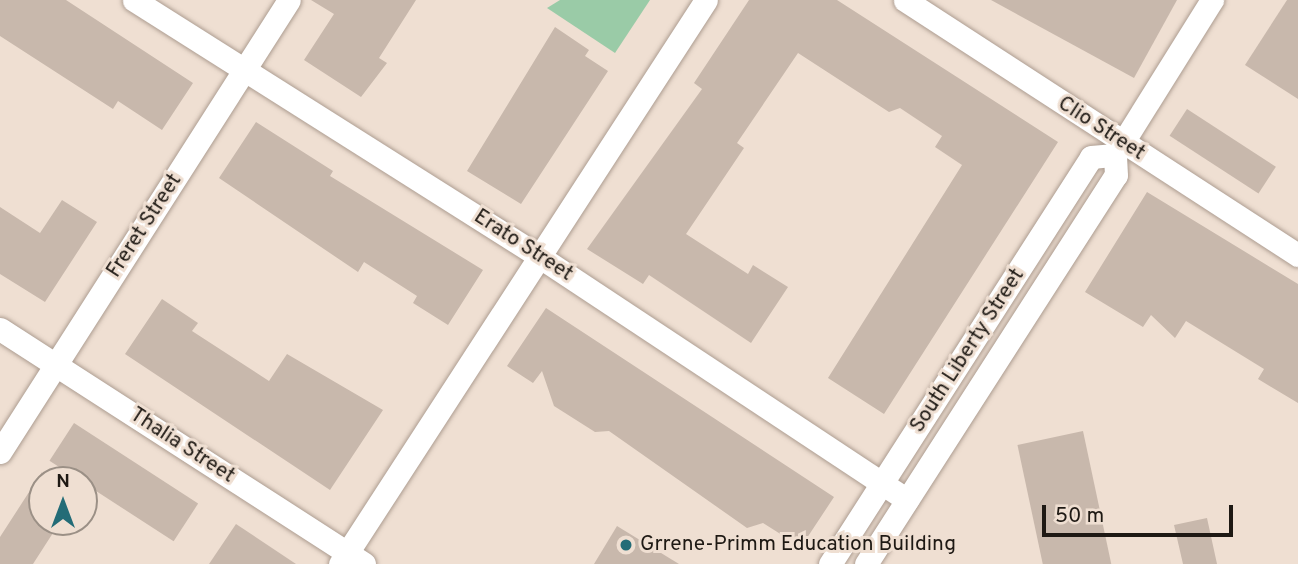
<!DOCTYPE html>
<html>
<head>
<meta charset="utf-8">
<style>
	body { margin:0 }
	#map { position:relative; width:1298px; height:564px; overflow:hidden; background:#efdfd2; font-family:Overpass,sans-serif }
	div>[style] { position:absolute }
	.green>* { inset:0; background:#9acba7 }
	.building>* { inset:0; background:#c8b8ac; transform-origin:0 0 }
	.roads { filter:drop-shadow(0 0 2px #ad9d91) drop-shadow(0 0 2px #ad9d91) }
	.minor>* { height:23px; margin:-11.5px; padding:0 11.5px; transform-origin:11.5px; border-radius:11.5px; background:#fff }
	.dots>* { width:19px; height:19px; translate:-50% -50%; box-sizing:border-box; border:4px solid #efdfd2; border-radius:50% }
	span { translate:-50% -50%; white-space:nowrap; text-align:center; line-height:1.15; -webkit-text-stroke:6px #efdfd2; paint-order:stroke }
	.street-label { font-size:21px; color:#1e1914 }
	.poi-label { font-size:21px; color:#1e1914 }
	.left { translate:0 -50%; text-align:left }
	.north { position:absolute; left:28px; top:466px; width:70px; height:70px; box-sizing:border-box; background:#efdfd2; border:2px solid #9b9086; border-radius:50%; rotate:0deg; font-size:19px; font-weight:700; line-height:28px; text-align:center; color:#1e1914 }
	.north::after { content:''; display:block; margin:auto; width:24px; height:32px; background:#236c77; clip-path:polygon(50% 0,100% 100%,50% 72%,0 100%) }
	.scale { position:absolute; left:1042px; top:505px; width:191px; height:32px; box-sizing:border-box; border:4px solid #1e1914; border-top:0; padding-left:9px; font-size:21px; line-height:24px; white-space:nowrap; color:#1e1914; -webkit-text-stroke:5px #efdfd2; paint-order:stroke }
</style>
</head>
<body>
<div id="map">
	<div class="green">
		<div style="clip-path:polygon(560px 0,650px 0,615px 53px,547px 8px)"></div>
	</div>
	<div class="building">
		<div style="clip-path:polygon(0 0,66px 0,193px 83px,162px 130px,118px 101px,113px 109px,0 36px)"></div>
		<div style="clip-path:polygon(311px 0,416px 0,379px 58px,387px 63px,361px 97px,304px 60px,334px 14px)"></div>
		<div style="clip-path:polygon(749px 0,837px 0,1058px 142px,884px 414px,828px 378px,962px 165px,935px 147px,942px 136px,900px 108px,889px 112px,798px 53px,737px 143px,744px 148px,686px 234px,748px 274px,753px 265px,788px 287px,751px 343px,649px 275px,643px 284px,587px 249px,702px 89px,694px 83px)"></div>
		<div style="clip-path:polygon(991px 0,1177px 0,1134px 78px)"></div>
		<div style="clip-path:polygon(1287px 0,1298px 0,1298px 99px,1245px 65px)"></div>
		<div style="clip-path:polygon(555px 27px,589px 50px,585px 56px,608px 71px,521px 204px,467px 171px)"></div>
		<div style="left:1187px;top:109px;width:106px;height:32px;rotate:33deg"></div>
		<div style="clip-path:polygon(256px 122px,333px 171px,330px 176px,483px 270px,448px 325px,413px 303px,417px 296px,364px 262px,358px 272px,219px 178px)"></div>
		<div style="clip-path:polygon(1147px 192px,1298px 284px,1298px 403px,1258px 379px,1264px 369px,1186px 321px,1175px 338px,1151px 315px,1143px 327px,1085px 292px)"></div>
		<div style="clip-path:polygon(62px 200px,97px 222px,45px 302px,0 274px,0 207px,40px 233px)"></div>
		<div style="clip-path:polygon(162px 299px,198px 323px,192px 331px,269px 381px,287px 354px,383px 410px,330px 490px,125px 354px)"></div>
		<div style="clip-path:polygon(546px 308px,834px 497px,801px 547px,763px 523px,747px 528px,609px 431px,595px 432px,554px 406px,542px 371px,533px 383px,507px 366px)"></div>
		<div style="left:74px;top:423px;width:148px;height:45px;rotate:33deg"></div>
		<div style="left:1083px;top:431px;width:136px;height:67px;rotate:78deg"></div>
		<div style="clip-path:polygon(42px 472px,42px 522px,60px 522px,33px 564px,0 564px,0 537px)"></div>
		<div style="clip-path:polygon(1207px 518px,1217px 564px,1183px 564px,1174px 525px)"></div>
		<div style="clip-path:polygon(236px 524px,296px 564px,209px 564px)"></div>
		<div style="clip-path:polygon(617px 526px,679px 564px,594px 564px)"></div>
	</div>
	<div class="roads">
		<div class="minor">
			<div style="left:134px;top:0;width:481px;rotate:32.3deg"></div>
			<div style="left:540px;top:257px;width:440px;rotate:33.5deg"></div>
			<div style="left:905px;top:0;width:468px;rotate:33deg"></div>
			<div style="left:0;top:329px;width:433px;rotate:32.8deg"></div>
			<div style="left:0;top:452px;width:536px;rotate:-57.41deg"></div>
			<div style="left:340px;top:564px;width:672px;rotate:-57.02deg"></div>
			<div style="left:830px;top:564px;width:483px;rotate:-57.3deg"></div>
			<div style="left:1091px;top:157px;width:24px;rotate:-5deg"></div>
			<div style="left:866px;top:564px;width:462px;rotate:-57.3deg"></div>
			<div style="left:1116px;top:175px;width:20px;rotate:-93deg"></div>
			<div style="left:1115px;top:155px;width:183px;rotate:-58deg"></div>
		</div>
	</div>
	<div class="dots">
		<div style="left:626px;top:545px;background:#236c77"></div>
	</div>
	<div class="street-label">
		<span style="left:1101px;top:129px;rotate:33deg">Clio Street</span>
		<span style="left:145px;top:226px;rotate:-57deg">Freret Street</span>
		<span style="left:523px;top:246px;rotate:33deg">Erato Street</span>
		<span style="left:968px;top:351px;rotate:-57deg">South Liberty Street</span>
		<span style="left:182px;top:446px;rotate:33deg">Thalia Street</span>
	</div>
	<div class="poi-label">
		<span class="left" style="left:640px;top:545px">Grrene-Primm Education Building</span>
	</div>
	<div class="north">N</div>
	<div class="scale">50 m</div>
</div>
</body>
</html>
